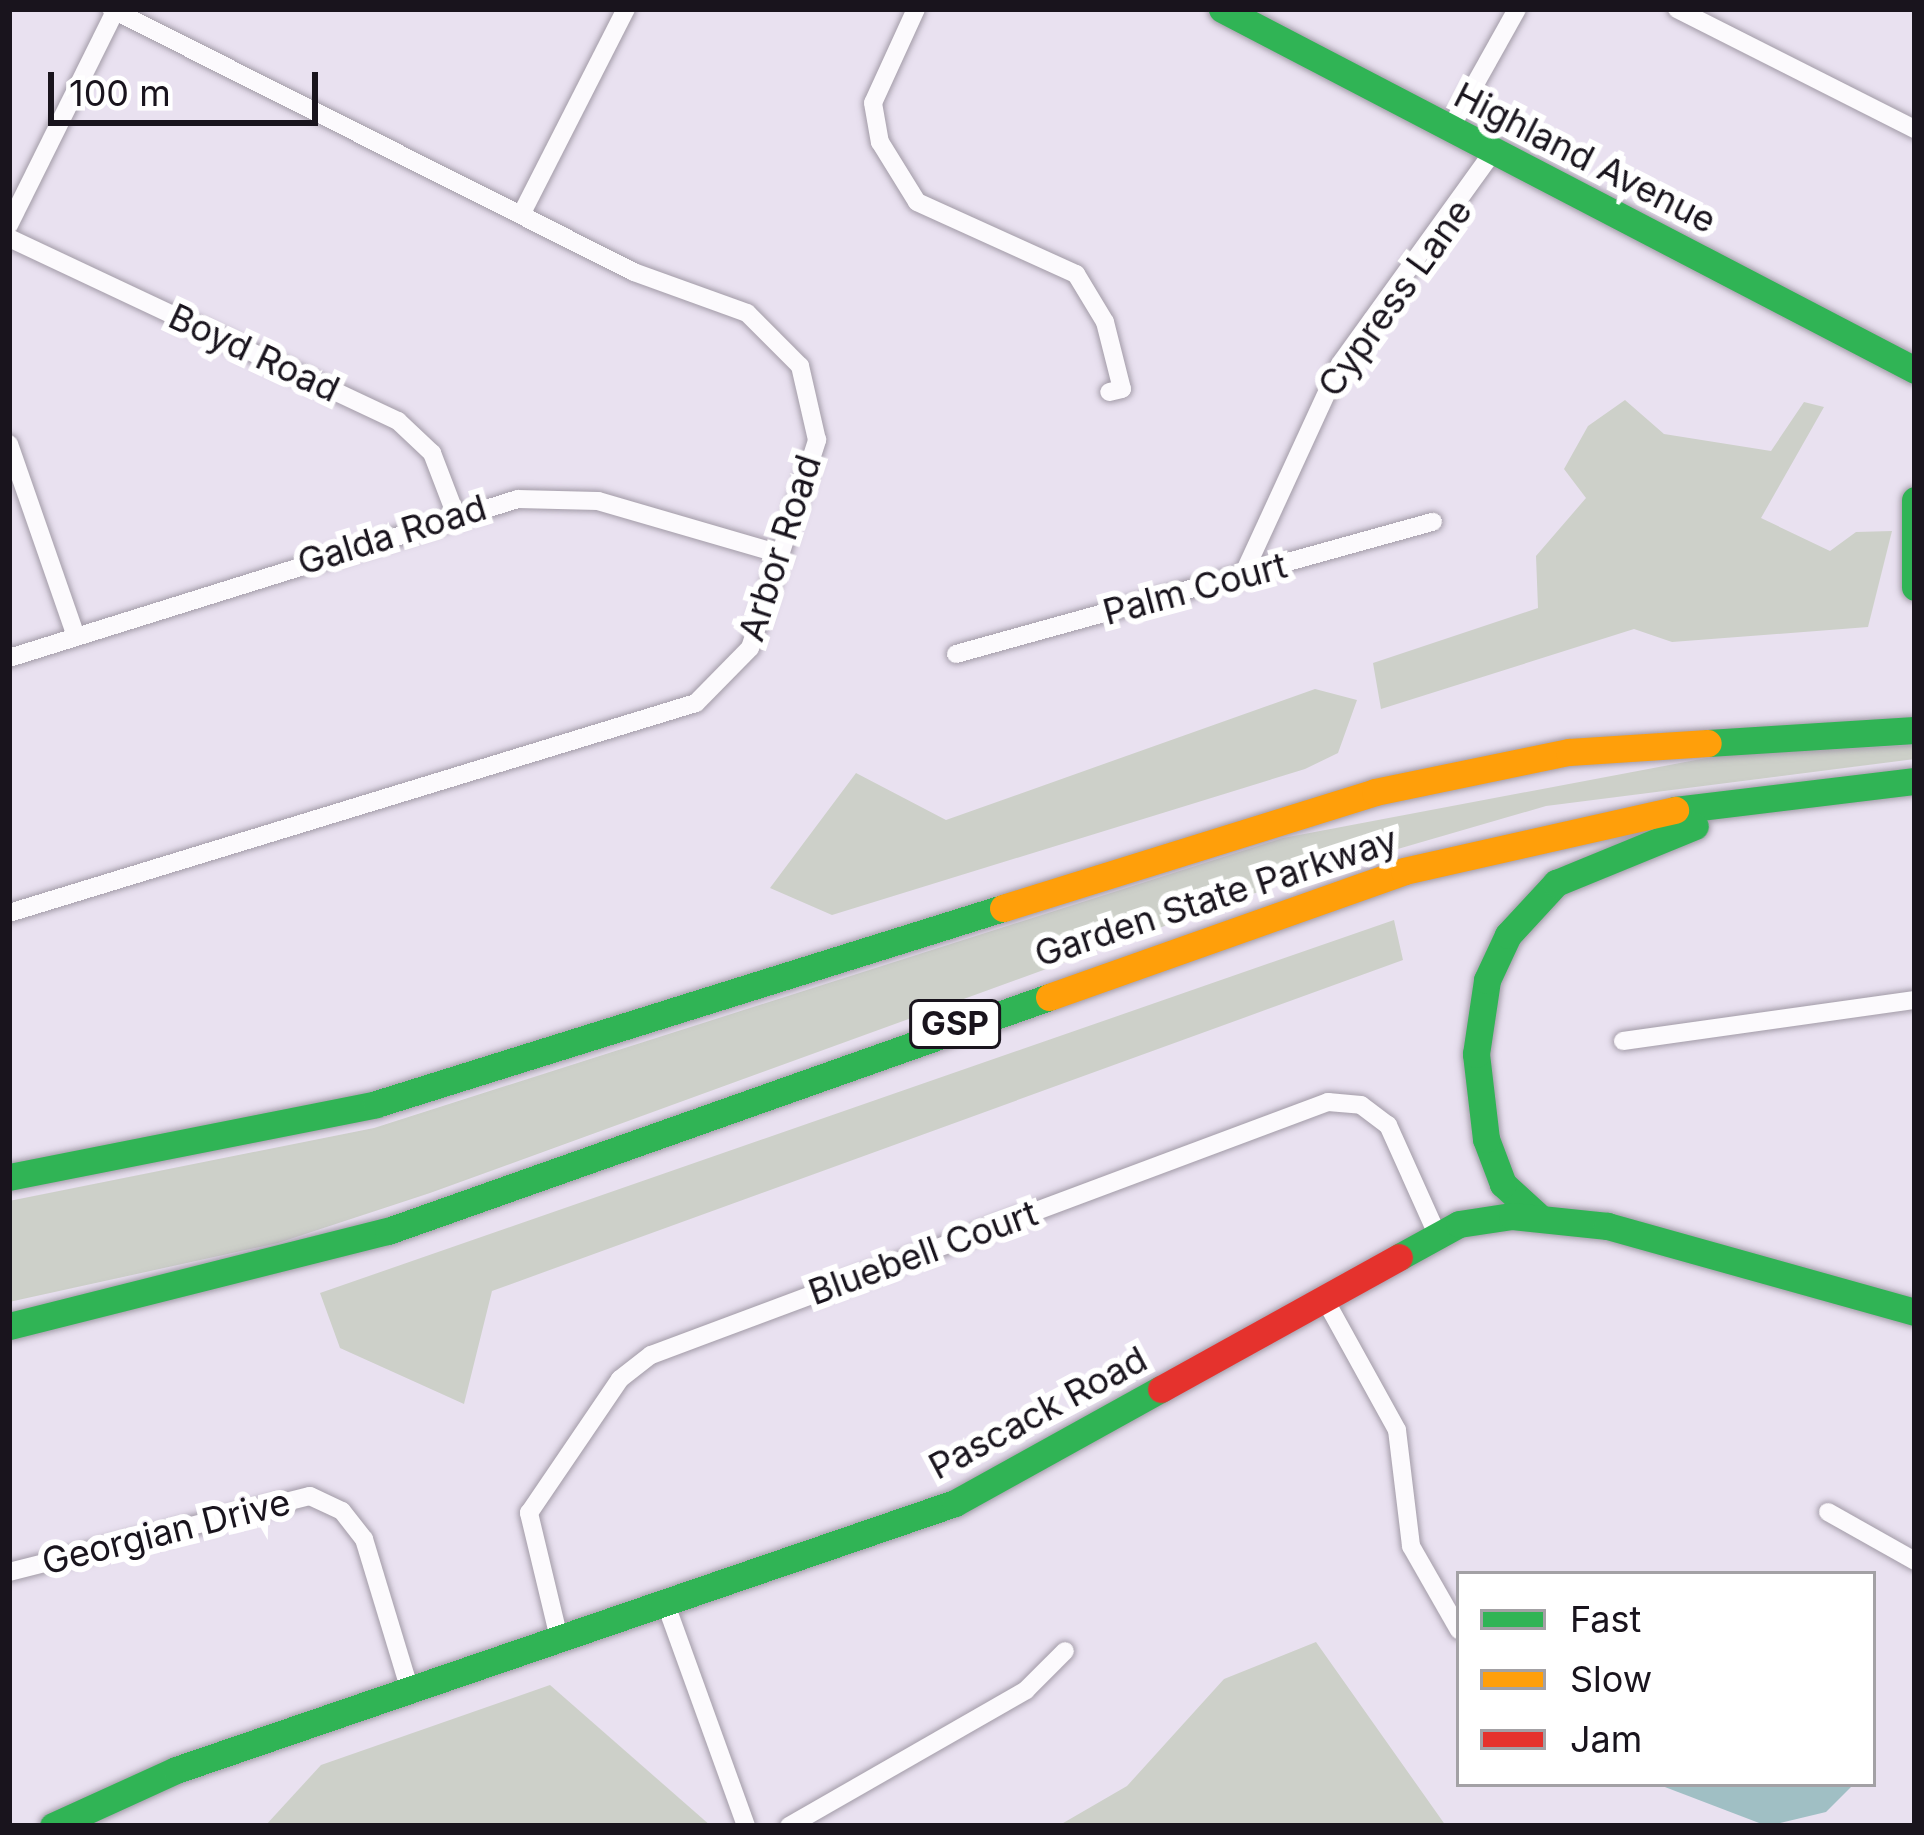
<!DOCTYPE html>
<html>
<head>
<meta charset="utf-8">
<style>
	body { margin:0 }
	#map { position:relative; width:1924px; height:1835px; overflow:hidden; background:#e9e1f0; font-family:Inter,sans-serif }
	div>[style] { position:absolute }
	.green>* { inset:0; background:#cdd0c9 }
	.water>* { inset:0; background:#a0bfc4 }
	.roads { filter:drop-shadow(0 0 3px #a29ba7) drop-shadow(0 0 3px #a29ba7) }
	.street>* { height:18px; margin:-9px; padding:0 9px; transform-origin:9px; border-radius:9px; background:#fcfafd }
	.fast>* { height:27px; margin:-13.5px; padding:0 13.5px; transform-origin:13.5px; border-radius:13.5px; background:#30b455 }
	.slow>* { height:27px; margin:-13.5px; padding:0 13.5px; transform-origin:13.5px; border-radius:13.5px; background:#ff9f0a }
	.jam>* { height:27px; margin:-13.5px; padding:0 13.5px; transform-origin:13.5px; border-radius:13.5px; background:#e5322d }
	span { translate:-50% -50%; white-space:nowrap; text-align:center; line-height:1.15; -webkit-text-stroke:12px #fff; paint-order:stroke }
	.shield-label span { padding:3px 9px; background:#fff; border:3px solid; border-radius:9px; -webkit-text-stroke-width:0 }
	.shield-label { font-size:33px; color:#19141d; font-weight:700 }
	.street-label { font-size:36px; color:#19141d }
	.frame { position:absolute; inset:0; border:12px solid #19141d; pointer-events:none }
	.legend { position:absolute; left:1456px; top:1571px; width:420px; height:216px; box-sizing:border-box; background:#fff; border:3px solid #a3a1a5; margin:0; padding:15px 21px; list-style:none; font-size:36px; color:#19141d }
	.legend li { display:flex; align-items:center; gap:24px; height:60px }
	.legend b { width:60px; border:3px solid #a3a1a5 }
	.scale { position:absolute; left:48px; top:72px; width:270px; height:54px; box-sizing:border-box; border:6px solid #19141d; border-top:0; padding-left:15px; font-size:36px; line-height:42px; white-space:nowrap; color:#19141d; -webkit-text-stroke:9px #fff; paint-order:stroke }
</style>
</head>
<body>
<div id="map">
	<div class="green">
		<div style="clip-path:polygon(1625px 400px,1664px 434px,1771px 451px,1804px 402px,1824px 407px,1761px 518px,1830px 551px,1856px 532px,1892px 531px,1868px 627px,1672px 642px,1634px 629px,1381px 709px,1373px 663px,1538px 608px,1536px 556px,1586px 498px,1564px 469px,1588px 426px)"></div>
		<div style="clip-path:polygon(1315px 689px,1357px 700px,1338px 753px,1305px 769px,832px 915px,770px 888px,856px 773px,946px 820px)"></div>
		<div style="clip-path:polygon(1915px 745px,1915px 759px,1546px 806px,1291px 880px,430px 1193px,278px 1243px,9px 1302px,9px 1201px,374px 1128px,1283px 838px,1717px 756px)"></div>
		<div style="clip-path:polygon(1394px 920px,1403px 960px,492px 1291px,464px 1404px,340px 1348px,320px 1293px)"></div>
		<div style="clip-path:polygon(1316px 1642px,1446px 1826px,1058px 1826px,1127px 1786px,1224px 1679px)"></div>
		<div style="clip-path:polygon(550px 1685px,711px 1826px,265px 1826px,321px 1765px)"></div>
	</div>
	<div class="water">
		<div style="clip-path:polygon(1657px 1784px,1854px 1784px,1826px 1812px,1767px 1826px)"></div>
	</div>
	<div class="roads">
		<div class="street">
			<div style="left:916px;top:9px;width:103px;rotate:114.6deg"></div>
			<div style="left:873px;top:103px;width:40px;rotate:80deg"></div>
			<div style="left:880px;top:142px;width:70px;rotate:58.3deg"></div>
			<div style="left:917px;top:202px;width:175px;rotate:24.4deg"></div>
			<div style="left:1076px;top:274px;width:56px;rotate:58.9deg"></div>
			<div style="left:1105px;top:322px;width:69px;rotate:75.8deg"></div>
			<div style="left:1122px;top:389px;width:13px;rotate:167deg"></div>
			<div style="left:1677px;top:9px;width:267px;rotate:26.8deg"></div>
			<div style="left:1450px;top:129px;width:137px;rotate:-60.8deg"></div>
			<div style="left:522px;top:213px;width:229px;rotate:-63deg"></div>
			<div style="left:9px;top:225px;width:239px;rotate:-63.6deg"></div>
			<div style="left:9px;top:238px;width:430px;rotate:25.2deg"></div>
			<div style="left:398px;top:421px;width:47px;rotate:43.3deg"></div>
			<div style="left:432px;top:453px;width:64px;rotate:69deg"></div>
			<div style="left:9px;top:444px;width:203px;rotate:70.8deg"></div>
			<div style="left:1242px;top:577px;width:234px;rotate:-65.3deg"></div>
			<div style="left:1340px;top:364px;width:261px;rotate:-54.2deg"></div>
			<div style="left:956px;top:654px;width:495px;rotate:-15.5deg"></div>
			<div style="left:9px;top:658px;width:533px;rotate:-17.35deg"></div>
			<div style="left:518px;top:499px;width:80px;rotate:1.4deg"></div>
			<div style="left:598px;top:501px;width:191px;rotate:16.2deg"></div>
			<div style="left:9px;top:913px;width:718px;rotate:-17deg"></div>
			<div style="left:696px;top:703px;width:77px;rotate:-45.5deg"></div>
			<div style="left:750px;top:648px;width:219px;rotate:-72.1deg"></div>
			<div style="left:817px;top:440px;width:76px;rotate:-102.9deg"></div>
			<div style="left:800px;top:366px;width:75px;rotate:-135deg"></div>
			<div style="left:747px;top:313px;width:120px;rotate:-160.1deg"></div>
			<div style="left:634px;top:272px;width:585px;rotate:-153.3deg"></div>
			<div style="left:1623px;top:1041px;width:295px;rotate:-8deg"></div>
			<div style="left:1323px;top:1296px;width:153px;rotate:61.1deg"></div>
			<div style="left:1397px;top:1430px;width:117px;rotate:83.1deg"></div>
			<div style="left:1411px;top:1546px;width:97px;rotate:60.3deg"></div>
			<div style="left:1828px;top:1512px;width:100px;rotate:29.4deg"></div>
			<div style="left:9px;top:1572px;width:310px;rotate:-14.2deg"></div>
			<div style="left:310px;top:1496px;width:35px;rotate:25deg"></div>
			<div style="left:342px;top:1511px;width:36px;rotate:52deg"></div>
			<div style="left:364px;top:1539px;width:158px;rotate:73.1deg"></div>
			<div style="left:665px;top:1602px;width:238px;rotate:70.1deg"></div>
			<div style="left:559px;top:1638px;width:129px;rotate:-103.5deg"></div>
			<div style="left:529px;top:1513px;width:162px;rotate:-55.8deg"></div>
			<div style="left:620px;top:1379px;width:39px;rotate:-38deg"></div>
			<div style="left:651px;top:1355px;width:723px;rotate:-20.49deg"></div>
			<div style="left:1328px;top:1102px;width:33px;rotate:5deg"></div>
			<div style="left:1361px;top:1105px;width:34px;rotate:37deg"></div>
			<div style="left:1388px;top:1125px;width:120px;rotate:65.8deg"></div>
			<div style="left:789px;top:1826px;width:273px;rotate:-29.8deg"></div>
			<div style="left:1026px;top:1690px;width:55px;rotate:-45deg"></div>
		</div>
		<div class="fast">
			<div style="left:1222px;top:9px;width:781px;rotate:27.52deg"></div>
			<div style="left:1915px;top:500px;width:87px;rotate:90deg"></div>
			<div style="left:1708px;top:743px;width:207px;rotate:-3.6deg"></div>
			<div style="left:1675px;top:810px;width:242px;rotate:-6.9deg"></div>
			<div style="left:9px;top:1177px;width:374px;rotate:-11.2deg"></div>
			<div style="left:376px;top:1104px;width:657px;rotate:-17.36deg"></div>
			<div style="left:1539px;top:1217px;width:49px;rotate:-137.5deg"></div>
			<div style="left:1503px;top:1184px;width:48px;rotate:-110.7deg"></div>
			<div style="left:1486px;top:1139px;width:86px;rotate:-96.7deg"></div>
			<div style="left:1476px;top:1054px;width:75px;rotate:-81.5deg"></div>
			<div style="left:1487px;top:980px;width:50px;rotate:-65deg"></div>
			<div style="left:1508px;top:935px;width:71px;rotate:-47.3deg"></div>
			<div style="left:1556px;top:883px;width:150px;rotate:-22.3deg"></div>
			<div style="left:1399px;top:1257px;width:68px;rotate:-28.8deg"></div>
			<div style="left:1459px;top:1224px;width:54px;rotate:-8.6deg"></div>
			<div style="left:1512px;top:1216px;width:96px;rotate:6deg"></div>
			<div style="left:1607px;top:1226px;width:320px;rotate:15.6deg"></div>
			<div style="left:9px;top:1326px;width:391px;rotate:-14.1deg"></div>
			<div style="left:388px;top:1231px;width:701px;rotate:-19.49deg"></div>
			<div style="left:53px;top:1826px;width:135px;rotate:-24.5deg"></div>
			<div style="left:176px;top:1770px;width:823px;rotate:-18.92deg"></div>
			<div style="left:955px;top:1503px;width:235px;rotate:-29deg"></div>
		</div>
		<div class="slow">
			<div style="left:1003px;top:908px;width:390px;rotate:-17.3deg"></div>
			<div style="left:1375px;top:792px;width:198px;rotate:-11.7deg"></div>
			<div style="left:1569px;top:752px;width:139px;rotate:-3.7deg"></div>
			<div style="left:1049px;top:997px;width:377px;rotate:-19.5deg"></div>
			<div style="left:1404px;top:871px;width:278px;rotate:-12.7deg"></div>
		</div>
		<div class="jam">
			<div style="left:1161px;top:1389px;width:272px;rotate:-29deg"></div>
		</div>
	</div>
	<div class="shield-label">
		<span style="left:955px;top:1024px">GSP</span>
	</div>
	<div class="street-label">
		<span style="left:1585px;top:158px;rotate:27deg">Highland Avenue</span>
		<span style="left:1395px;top:298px;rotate:-54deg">Cypress Lane</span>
		<span style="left:254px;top:353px;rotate:25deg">Boyd Road</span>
		<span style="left:392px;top:535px;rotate:-17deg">Galda Road</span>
		<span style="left:780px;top:548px;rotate:-72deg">Arbor Road</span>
		<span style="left:1195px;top:589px;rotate:-15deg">Palm Court</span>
		<span style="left:1216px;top:897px;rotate:-18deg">Garden State Parkway</span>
		<span style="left:923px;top:1253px;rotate:-20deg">Bluebell Court</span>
		<span style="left:1038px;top:1413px;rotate:-28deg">Pascack Road</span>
		<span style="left:166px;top:1532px;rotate:-14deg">Georgian Drive</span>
	</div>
	<div class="frame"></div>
	<ul class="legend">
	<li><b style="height:15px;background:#30b455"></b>Fast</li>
	<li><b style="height:15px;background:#ff9f0a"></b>Slow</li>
	<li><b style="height:15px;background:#e5322d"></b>Jam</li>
	</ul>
	<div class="scale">100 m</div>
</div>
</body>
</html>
